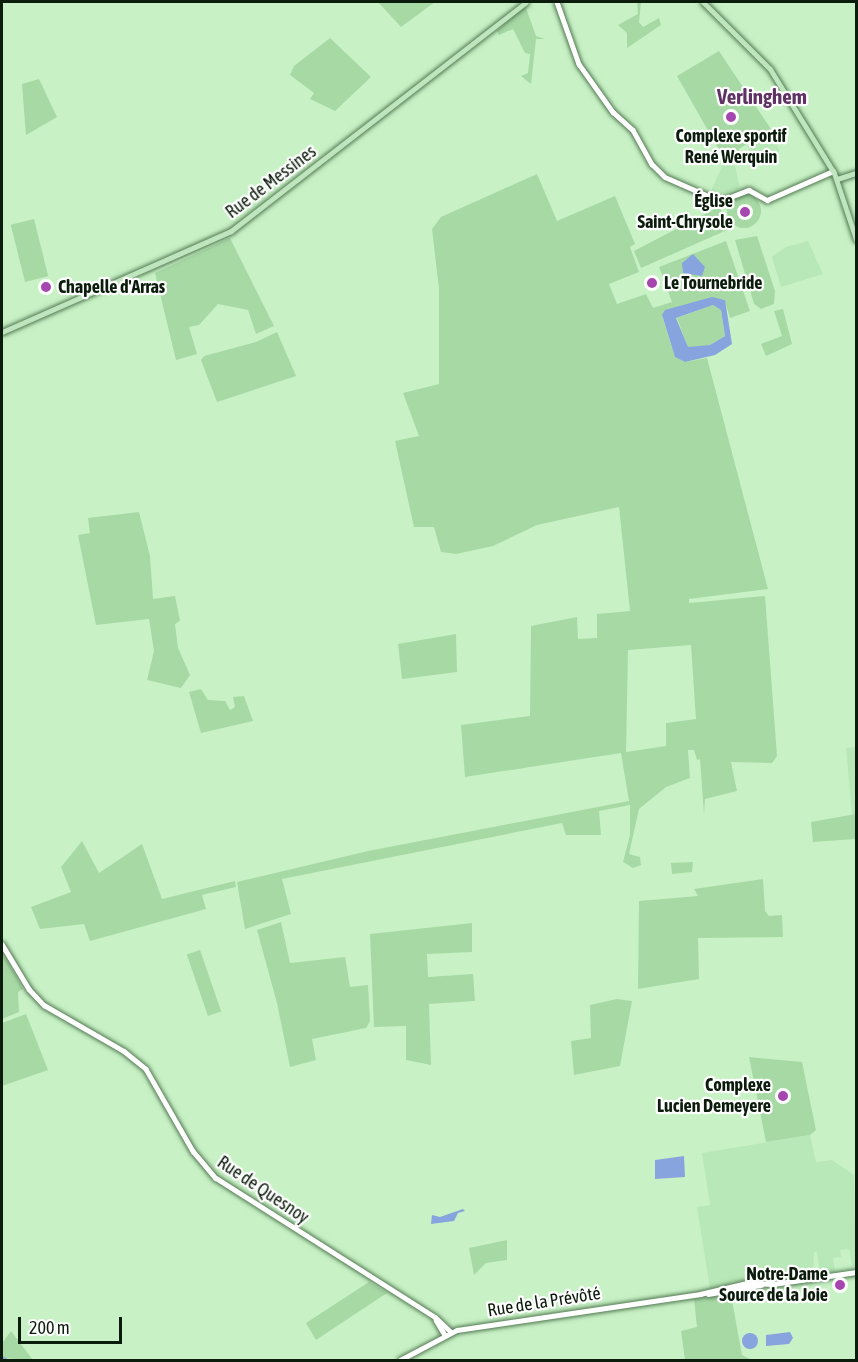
<!DOCTYPE html>
<html>
<head>
<meta charset="utf-8">
<style>
	body { margin:0 }
	#map { position:relative; width:858px; height:1362px; overflow:hidden; background:#c8f2c6; font-family:"Asap Condensed",sans-serif }
	div>[style] { position:absolute }
	.built>* { inset:0; background:#b8e8b7 }
	.green>* { inset:0; background:#a7d9a5; transform-origin:0 0 }
	.round { border-radius:50% }
	.water>* { inset:0; background:#87a4de }
	.stream>* { height:1.5px; margin:-0.75px; padding:0 0.75px; transform-origin:0.75px; border-radius:0.75px; background:#87a4de }
	.roads { filter:drop-shadow(0 0 2px #537952) drop-shadow(0 0 2px #537952) }
	.minor>* { height:4.5px; margin:-2.25px; padding:0 2.25px; transform-origin:2.25px; border-radius:2.25px; background:#fff }
	.major>* { height:5px; margin:-2.5px; padding:0 2.5px; transform-origin:2.5px; border-radius:2.5px; background:#bee5be }
	.dots>* { width:16px; height:16px; translate:-50% -50%; box-sizing:border-box; border:3px solid #fff; border-radius:50% }
	span { translate:-50% -50%; white-space:nowrap; text-align:center; line-height:1.15; -webkit-text-stroke:4.5px #fff; paint-order:stroke }
	.poi-label { font-size:18px; color:#0c1c0c; font-weight:700 }
	.right { translate:-100% -50%; text-align:right }
	.left { translate:0 -50%; text-align:left }
	.street-label { font-size:18px; color:#0c1c0c }
	.quarter-label { font-size:21px; color:#5f3164; font-weight:700 }
	.frame { position:absolute; inset:0; border:3px solid #0c1c0c; pointer-events:none }
	.scale { position:absolute; left:18px; top:1317px; width:104px; height:27px; box-sizing:border-box; border:3px solid #0c1c0c; border-top:0; padding-left:8px; font-size:18px; line-height:21px; white-space:nowrap; color:#0c1c0c; -webkit-text-stroke:4px #fff; paint-order:stroke }
</style>
</head>
<body>
<div id="map">
	<div class="built">
		<div style="clip-path:polygon(770px 132px,780px 151px,756px 161px,747px 145px)"></div>
		<div style="clip-path:polygon(724px 162px,735px 166px,740px 188px,718px 196px,710px 193px)"></div>
		<div style="clip-path:polygon(808px 241px,823px 274px,781px 287px,772px 257px,786px 247px)"></div>
		<div style="clip-path:polygon(856px 747px,856px 814px,852px 815px,846px 748px)"></div>
		<div style="clip-path:polygon(810px 1135px,816px 1162px,832px 1160px,854px 1175px,856px 1266px,852px 1267px,849px 1249px,840px 1250px,841px 1257px,833px 1258px,835px 1272px,820px 1274px,817px 1252px,814px 1252px,813px 1275px,735px 1282px,710px 1289px,697px 1207px,710px 1205px,702px 1153px)"></div>
	</div>
	<div class="green">
		<div style="clip-path:polygon(378px 2px,435px 2px,401px 27px)"></div>
		<div style="clip-path:polygon(637px 2px,641px 2px,639px 22px,643px 27px,659px 18px,661px 25px,627px 48px,627px 33px,618px 25px,638px 14px)"></div>
		<div style="clip-path:polygon(525px 5px,536px 36px,545px 39px,536px 39px,531px 84px,521px 76px,528px 73px,530px 54px,525px 53px,513px 29px,499px 35px,497px 31px)"></div>
		<div style="clip-path:polygon(330px 38px,371px 77px,335px 111px,310px 99px,314px 93px,290px 75px,294px 66px)"></div>
		<div style="clip-path:polygon(719px 51px,771px 129px,739px 149px,740px 156px,727px 164px,677px 76px)"></div>
		<div style="clip-path:polygon(39px 79px,57px 117px,26px 135px,22px 84px)"></div>
		<div style="clip-path:polygon(evenodd,537px 174px,557px 221px,615px 196px,635px 244px,630px 247px,639px 272px,609px 284px,617px 304px,646px 294px,653px 308px,672px 302px,659px 267px,726px 241px,750px 311px,730px 318px,724px 299px,662px 316px,675px 357px,685px 362px,707px 358px,768px 589px,689px 599px,689px 603px,765px 596px,777px 756px,772px 763px,731px 762px,737px 791px,705px 799px,704px 814px,700px 759px,697px 760px,694px 750px,688px 750px,690px 778px,666px 787px,639px 809px,629px 854px,640px 857px,641px 865px,633px 868px,623px 862px,630px 835px,630px 805px,599px 811px,601px 835px,566px 835px,562px 823px,282px 879px,291px 914px,245px 929px,237px 882px,368px 851px,629px 801px,621px 753px,465px 777px,461px 725px,530px 716px,531px 626px,577px 617px,578px 639px,597px 638px,597px 614px,630px 611px,619px 507px,537px 525px,493px 546px,456px 554px,441px 552px,434px 527px,414px 527px,395px 441px,419px 436px,403px 393px,439px 384px,439px 289px,432px 229px,441px 217px,537px 174px,691px 645px,696px 719px,666px 723px,666px 746px,626px 752px,628px 650px,691px 645px)"></div>
		<div class="round" style="left:727px;top:194px;width:34px;height:34px"></div>
		<div style="clip-path:polygon(720px 206px,727px 230px,641px 268px,634px 251px)"></div>
		<div style="left:34px;top:219px;width:59px;height:24px;rotate:76deg"></div>
		<div style="clip-path:polygon(757px 236px,775px 291px,774px 304px,761px 309px,754px 304px,735px 240px)"></div>
		<div style="clip-path:polygon(230px 238px,274px 326px,256px 334px,248px 310px,218px 304px,199px 325px,189px 327px,197px 354px,176px 360px,155px 273px)"></div>
		<div style="clip-path:polygon(713px 305px,721px 310px,725px 336px,710px 345px,688px 348px,677px 318px)"></div>
		<div style="clip-path:polygon(783px 309px,792px 344px,766px 356px,761px 344px,782px 336px,774px 311px)"></div>
		<div style="clip-path:polygon(277px 332px,296px 376px,217px 402px,201px 360px,204px 356px,256px 342px)"></div>
		<div style="clip-path:polygon(139px 512px,150px 556px,153px 599px,175px 596px,180px 621px,175px 624px,178px 648px,190px 675px,181px 688px,147px 680px,154px 651px,149px 619px,96px 625px,78px 535px,90px 533px,88px 518px)"></div>
		<div style="clip-path:polygon(456px 634px,457px 672px,402px 679px,398px 644px)"></div>
		<div style="clip-path:polygon(201px 689px,208px 700px,225px 701px,230px 710px,235px 707px,233px 697px,244px 696px,253px 721px,201px 733px,189px 692px)"></div>
		<div style="clip-path:polygon(856px 814px,856px 839px,813px 842px,811px 822px)"></div>
		<div style="clip-path:polygon(82px 841px,99px 873px,142px 844px,162px 899px,235px 881px,236px 887px,202px 895px,206px 909px,90px 941px,84px 924px,40px 929px,31px 907px,71px 892px,61px 867px)"></div>
		<div style="clip-path:polygon(693px 862px,692px 872px,672px 874px,671px 863px)"></div>
		<div style="clip-path:polygon(763px 879px,765px 911px,769px 916px,782px 915px,783px 937px,698px 938px,699px 979px,638px 989px,639px 901px,698px 896px,694px 889px)"></div>
		<div style="clip-path:polygon(281px 922px,290px 963px,345px 957px,350px 987px,368px 985px,370px 1021px,366px 1028px,312px 1039px,316px 1060px,290px 1067px,277px 1003px,257px 930px)"></div>
		<div style="clip-path:polygon(472px 923px,472px 952px,427px 954px,428px 977px,473px 974px,475px 1001px,429px 1004px,431px 1065px,406px 1060px,406px 1026px,374px 1027px,370px 934px)"></div>
		<div style="left:200px;top:950px;width:65px;height:14px;rotate:71deg"></div>
		<div style="clip-path:polygon(2px 952px,23px 989px,18px 992px,19px 1012px,2px 1019px)"></div>
		<div style="clip-path:polygon(617px 999px,632px 1001px,620px 1066px,574px 1075px,571px 1041px,591px 1038px,590px 1005px)"></div>
		<div style="clip-path:polygon(26px 1014px,48px 1070px,2px 1086px,2px 1023px)"></div>
		<div style="clip-path:polygon(749px 1057px,802px 1062px,816px 1130px,810px 1135px,766px 1142px)"></div>
		<div style="clip-path:polygon(507px 1240px,507px 1260px,486px 1263px,474px 1275px,469px 1248px)"></div>
		<div style="clip-path:polygon(369px 1282px,387px 1293px,316px 1340px,306px 1323px)"></div>
		<div style="clip-path:polygon(731px 1295px,742px 1355px,752px 1360px,685px 1360px,681px 1331px,697px 1327px,694px 1299px)"></div>
		<div style="clip-path:polygon(11px 1331px,33px 1360px,2px 1358px,2px 1343px)"></div>
	</div>
	<div class="water">
		<div style="clip-path:polygon(693px 254px,705px 267px,702px 276px,683px 273px,682px 263px)"></div>
		<div style="clip-path:polygon(evenodd,712px 297px,725px 300px,732px 344px,715px 355px,685px 362px,675px 357px,662px 315px,665px 310px,712px 297px,713px 305px,721px 310px,725px 336px,710px 345px,688px 347px,676px 318px,713px 305px)"></div>
		<div style="clip-path:polygon(684px 1156px,685px 1177px,655px 1179px,655px 1160px)"></div>
		<div style="clip-path:polygon(463px 1209px,465px 1211px,458px 1213px,454px 1221px,431px 1224px,432px 1215px,440px 1217px)"></div>
		<div style="clip-path:polygon(790px 1332px,793px 1338px,789px 1344px,766px 1346px,766px 1335px)"></div>
		<div class="round" style="left:742px;top:1333px;width:16px;height:16px"></div>
	</div>
	<div class="stream">
		<div style="left:2px;top:1357px;width:7px;rotate:27deg"></div>
	</div>
	<div class="roads">
		<div class="minor">
			<div style="left:557px;top:2px;width:66px;rotate:70.5deg"></div>
			<div style="left:579px;top:64px;width:59px;rotate:54.7deg"></div>
			<div style="left:613px;top:112px;width:27px;rotate:42deg"></div>
			<div style="left:633px;top:130px;width:39px;rotate:61deg"></div>
			<div style="left:652px;top:164px;width:18px;rotate:45deg"></div>
			<div style="left:665px;top:177px;width:60px;rotate:23.6deg"></div>
			<div style="left:720px;top:201px;width:31px;rotate:-21deg"></div>
			<div style="left:749px;top:190px;width:21px;rotate:29deg"></div>
			<div style="left:767px;top:200px;width:72px;rotate:-23.7deg"></div>
			<div style="left:2px;top:944px;width:52px;rotate:59deg"></div>
			<div style="left:29px;top:989px;width:22px;rotate:47deg"></div>
			<div style="left:44px;top:1005px;width:92px;rotate:29.9deg"></div>
			<div style="left:124px;top:1051px;width:28px;rotate:39deg"></div>
			<div style="left:146px;top:1069px;width:95px;rotate:60.2deg"></div>
			<div style="left:193px;top:1151px;width:35px;rotate:50deg"></div>
			<div style="left:216px;top:1178px;width:259px;rotate:32.4deg"></div>
			<div style="left:435px;top:1317px;width:22px;rotate:43deg"></div>
			<div style="left:773px;top:1284px;width:84px;rotate:-8.2deg"></div>
			<div style="left:708px;top:1294px;width:54px;rotate:-9.6deg"></div>
			<div style="left:436px;top:1320px;width:17px;rotate:59deg"></div>
			<div style="left:400px;top:1360px;width:64px;rotate:-27.8deg"></div>
			<div style="left:457px;top:1330px;width:246px;rotate:-8.4deg"></div>
			<div style="left:700px;top:1294px;width:48px;rotate:-13.2deg"></div>
			<div style="left:747px;top:1283px;width:27px;rotate:2deg"></div>
		</div>
		<div class="major">
			<div style="left:703px;top:2px;width:95px;rotate:45deg"></div>
			<div style="left:770px;top:69px;width:122px;rotate:58.4deg"></div>
			<div style="left:834px;top:173px;width:70px;rotate:71.6deg"></div>
			<div style="left:837px;top:179px;width:20px;rotate:-18deg"></div>
			<div style="left:2px;top:332px;width:250px;rotate:-23.8deg"></div>
			<div style="left:231px;top:231px;width:373px;rotate:-37.8deg"></div>
		</div>
	</div>
	<div class="dots">
		<div style="left:731px;top:117px;background:#a647b0"></div>
		<div style="left:745px;top:212px;background:#a647b0"></div>
		<div style="left:652px;top:283px;background:#a647b0"></div>
		<div style="left:46px;top:287px;background:#a647b0"></div>
		<div style="left:783px;top:1096px;background:#a647b0"></div>
		<div style="left:840px;top:1285px;background:#a647b0"></div>
	</div>
	<div class="poi-label">
		<span style="left:731px;top:147px">Complexe sportif<br>René Werquin</span>
		<span class="right" style="left:733px;top:212px">Église<br>Saint-Chrysole</span>
		<span class="left" style="left:664px;top:283px">Le Tournebride</span>
		<span class="left" style="left:58px;top:287px">Chapelle d'Arras</span>
		<span class="right" style="left:771px;top:1096px">Complexe<br>Lucien Demeyere</span>
		<span class="right" style="left:828px;top:1285px">Notre-Dame<br>Source de la Joie</span>
	</div>
	<div class="street-label">
		<span style="left:271px;top:182px;rotate:-37deg">Rue de Messines</span>
		<span style="left:263px;top:1190px;rotate:34deg">Rue de Quesnoy</span>
		<span style="left:544px;top:1302px;rotate:-9deg">Rue de la Prévôté</span>
	</div>
	<div class="quarter-label">
		<span style="left:762px;top:96px">Verlinghem</span>
	</div>
	<div class="frame"></div>
	<div class="scale">200 m</div>
</div>
</body>
</html>
